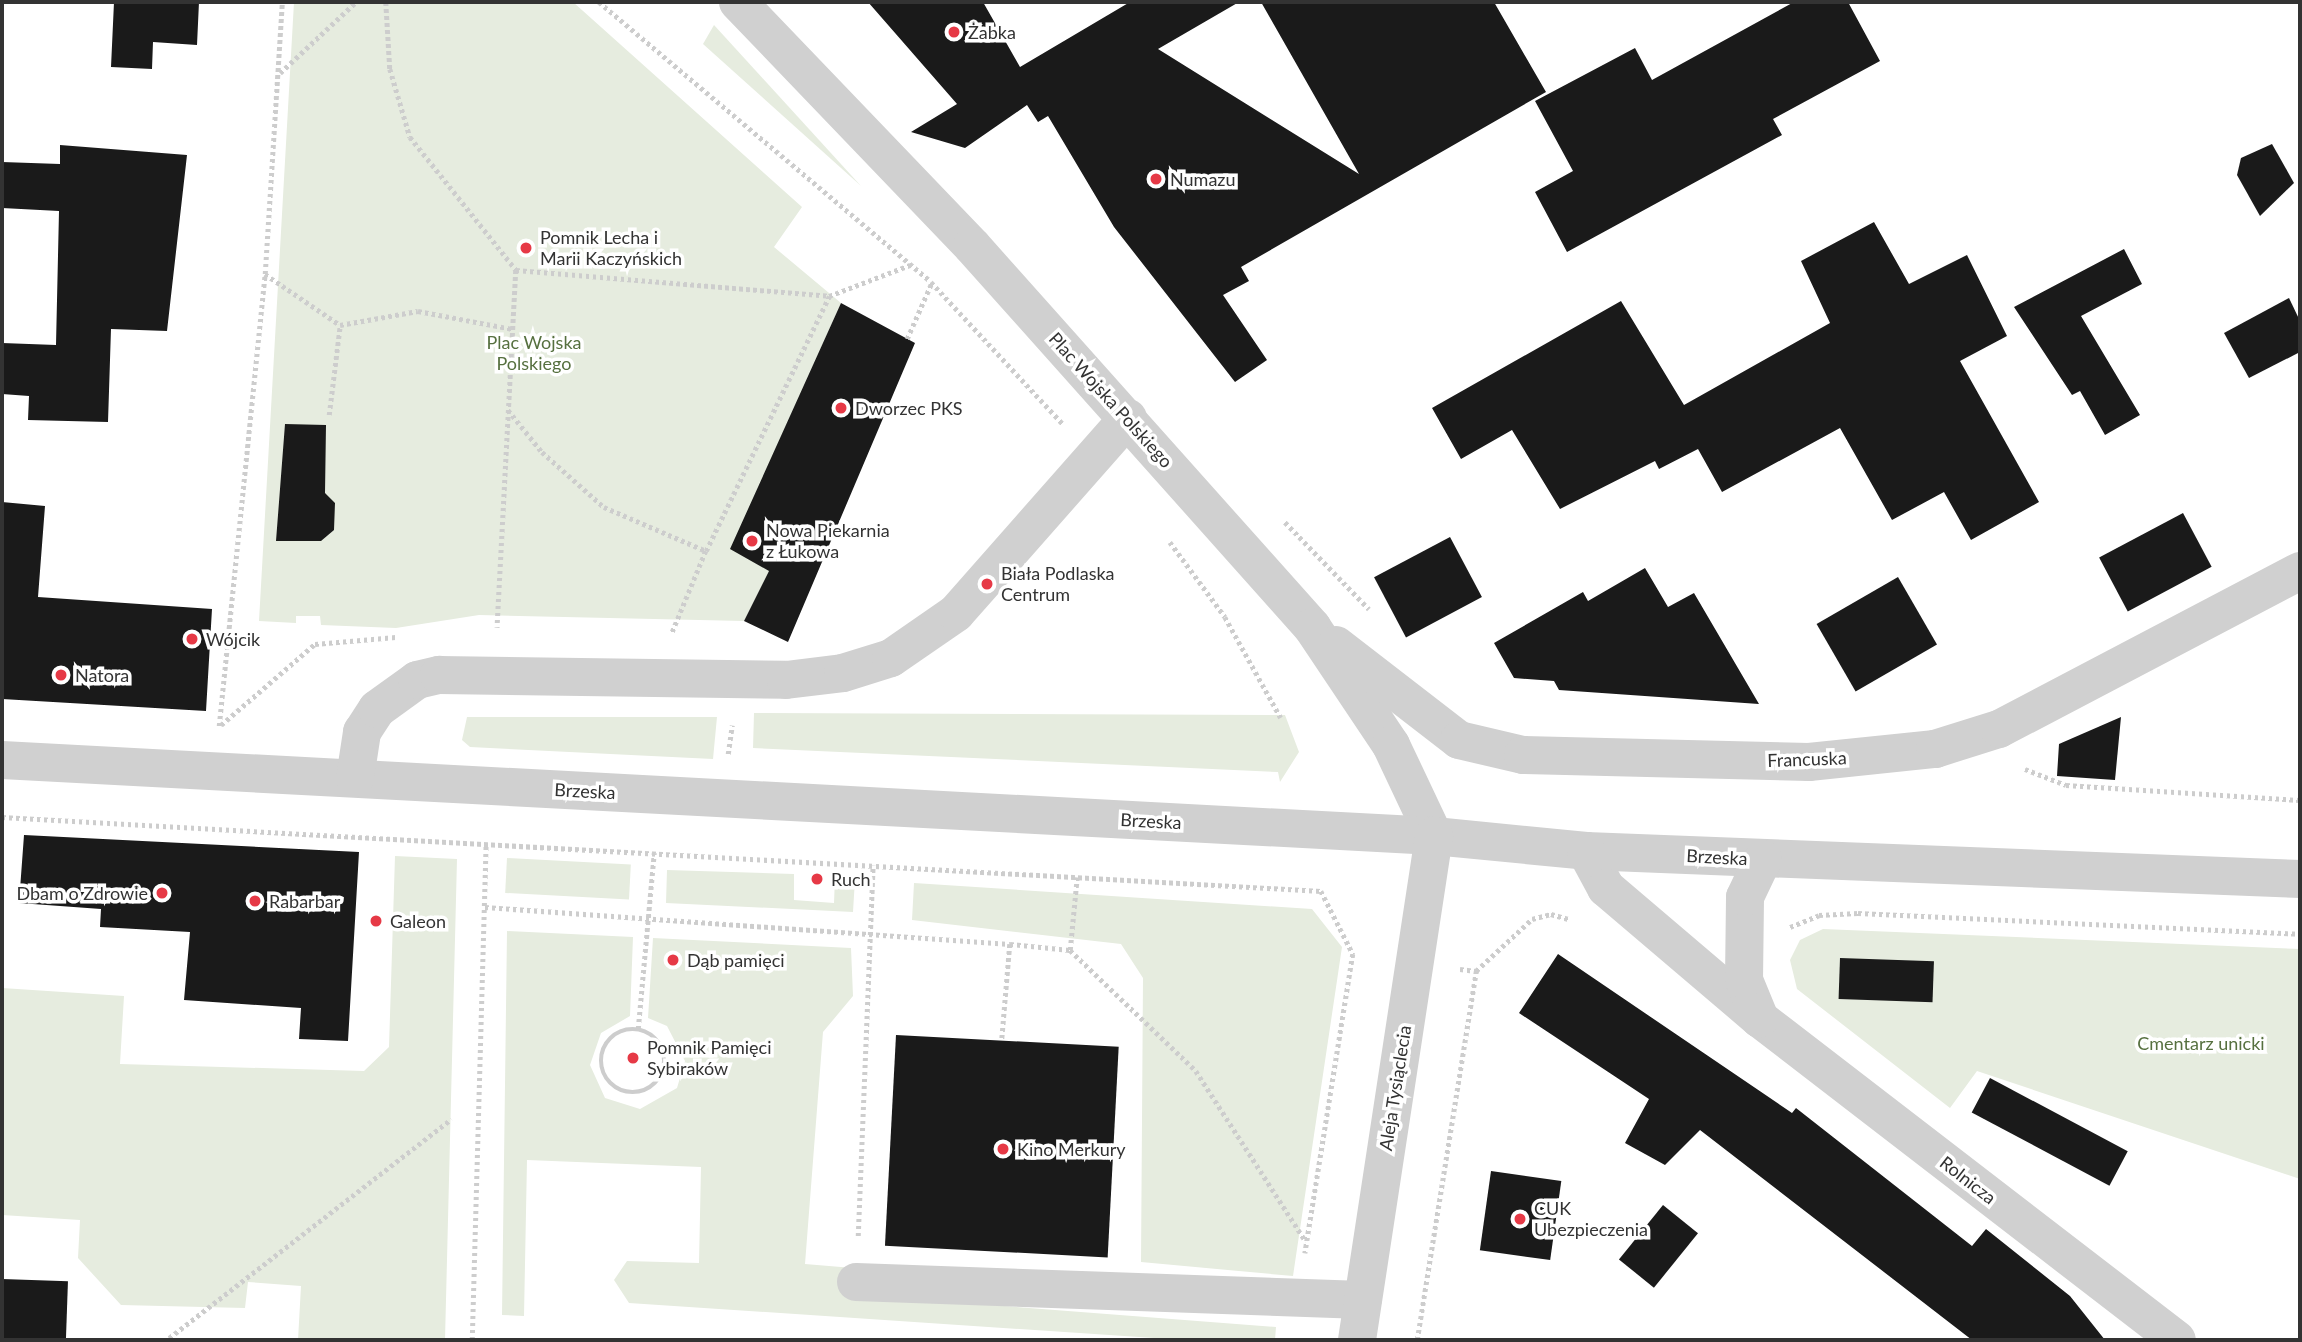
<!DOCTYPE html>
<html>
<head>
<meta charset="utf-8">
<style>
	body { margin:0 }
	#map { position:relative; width:2302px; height:1342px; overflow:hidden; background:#fff; font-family:Lato,sans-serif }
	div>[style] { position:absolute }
	.green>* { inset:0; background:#e6ecdf; transform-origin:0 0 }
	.building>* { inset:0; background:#1a1a1a; transform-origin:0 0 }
	.path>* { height:4.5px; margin-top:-2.25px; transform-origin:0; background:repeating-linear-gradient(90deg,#cdcdcd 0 3.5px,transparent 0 7px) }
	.path>.ring { margin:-2.25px; padding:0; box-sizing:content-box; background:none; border:4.5px solid #cdcdcd; border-radius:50% }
	.minor>* { height:38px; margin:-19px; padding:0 19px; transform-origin:19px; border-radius:19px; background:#d0d0d0 }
	.dots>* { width:19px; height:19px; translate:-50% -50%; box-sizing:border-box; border:4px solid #fff; border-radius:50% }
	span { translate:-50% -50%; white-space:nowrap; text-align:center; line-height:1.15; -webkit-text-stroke:7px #fff; paint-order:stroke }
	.poi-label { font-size:18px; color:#333 }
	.left { translate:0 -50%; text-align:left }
	.right { translate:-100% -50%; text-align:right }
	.park-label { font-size:18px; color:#56703f }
	.street-label { font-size:18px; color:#333 }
	.frame { position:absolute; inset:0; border:4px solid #333; pointer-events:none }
</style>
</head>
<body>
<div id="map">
	<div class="green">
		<div style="clip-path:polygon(294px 2px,573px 2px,802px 207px,774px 247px,841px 303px,765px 473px,786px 538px,744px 621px,479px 615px,396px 628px,321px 625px,320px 616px,296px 616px,296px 623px,259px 621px)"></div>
		<div style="clip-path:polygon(714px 25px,861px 186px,703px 44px)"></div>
		<div style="clip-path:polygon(754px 713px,1285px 715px,1299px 752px,1280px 782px,1278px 772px,753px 748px)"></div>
		<div style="clip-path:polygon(467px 717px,717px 717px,713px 759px,470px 747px,462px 740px)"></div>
		<div style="clip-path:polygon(395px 856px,457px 859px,445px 1340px,298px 1340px,301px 1286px,248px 1282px,245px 1308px,121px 1305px,78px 1258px,80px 1220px,2px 1215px,2px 988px,124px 996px,120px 1064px,364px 1071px,389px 1047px)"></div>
		<div style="left:507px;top:858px;width:124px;height:35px;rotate:3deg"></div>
		<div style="clip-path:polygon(667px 870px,794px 874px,794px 900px,834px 903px,835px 877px,855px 879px,853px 912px,666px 903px)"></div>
		<div style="clip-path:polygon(914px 883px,1312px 909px,1342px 947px,1293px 1276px,1141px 1262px,1143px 978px,1121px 944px,912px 920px)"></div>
		<div style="clip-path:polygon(1823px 929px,2300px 949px,2300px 1179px,1977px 1071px,1950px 1108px,1797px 989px,1790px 960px,1800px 940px)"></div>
		<div style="clip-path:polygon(507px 931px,633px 937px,630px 1016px,601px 1033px,590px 1065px,605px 1098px,640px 1109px,677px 1088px,685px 1061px,667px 1026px,648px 1018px,653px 938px,851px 948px,853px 996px,823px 1032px,805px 1264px,877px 1270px,901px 1298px,1276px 1327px,1275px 1340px,1184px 1340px,629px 1303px,614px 1280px,627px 1261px,699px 1263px,701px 1167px,527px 1160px,524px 1316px,502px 1315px)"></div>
	</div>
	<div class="building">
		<div style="clip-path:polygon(114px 2px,199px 2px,197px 45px,153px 42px,152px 69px,111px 67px)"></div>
		<div style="clip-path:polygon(868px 2px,983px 2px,1020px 67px,1130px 2px,1239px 2px,1158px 49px,1359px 174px,1261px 2px,1494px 2px,1546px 92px,1241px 267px,1249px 281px,1223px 295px,1267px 360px,1235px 382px,1114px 227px,1048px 116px,1038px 122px,1027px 105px,965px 148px,911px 132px,957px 104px)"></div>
		<div style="clip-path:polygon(1794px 2px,1848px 2px,1880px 61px,1773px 119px,1782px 135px,1567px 252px,1535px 192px,1573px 171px,1535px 101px,1635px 48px,1652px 80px)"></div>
		<div style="clip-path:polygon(2272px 144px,2294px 183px,2260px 216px,2237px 175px,2241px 158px)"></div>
		<div style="clip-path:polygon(60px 145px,187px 155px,167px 331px,111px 329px,108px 422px,28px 420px,29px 396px,2px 394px,2px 343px,56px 345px,59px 211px,2px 208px,2px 162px,60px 164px)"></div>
		<div style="clip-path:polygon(1874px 222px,1909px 284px,1967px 255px,2007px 336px,1960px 361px,2039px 502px,1971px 540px,1944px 492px,1892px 520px,1840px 428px,1722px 492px,1698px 449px,1659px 469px,1655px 461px,1560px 509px,1512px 430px,1461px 459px,1432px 408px,1621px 301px,1684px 405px,1830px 323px,1801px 261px)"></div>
		<div style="clip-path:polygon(2124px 249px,2142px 284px,2081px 316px,2140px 415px,2105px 435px,2080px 391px,2072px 395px,2014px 307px)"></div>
		<div style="clip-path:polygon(2289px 298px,2300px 321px,2300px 352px,2249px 378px,2224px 333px)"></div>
		<div style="clip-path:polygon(841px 303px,915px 343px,788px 642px,744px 621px,769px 571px,730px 549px)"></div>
		<div style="clip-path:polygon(285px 424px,326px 425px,325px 493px,335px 503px,334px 530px,321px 541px,276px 541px)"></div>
		<div style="clip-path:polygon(2px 502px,45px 506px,38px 597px,212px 609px,206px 711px,2px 699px)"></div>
		<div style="left:2183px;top:513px;width:61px;height:95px;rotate:62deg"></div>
		<div style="left:1450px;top:537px;width:68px;height:86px;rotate:62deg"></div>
		<div style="clip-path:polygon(1645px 568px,1668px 607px,1694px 593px,1759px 704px,1559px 690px,1554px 681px,1514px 678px,1494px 643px,1583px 592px,1588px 601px)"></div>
		<div style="left:1898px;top:577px;width:78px;height:94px;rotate:60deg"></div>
		<div style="clip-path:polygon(2121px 717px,2115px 780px,2057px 776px,2059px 744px)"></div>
		<div style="clip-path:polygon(24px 835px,359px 852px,348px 1041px,299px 1039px,301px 1008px,184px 1000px,190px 932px,100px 927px,101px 909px,19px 903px)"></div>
		<div style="clip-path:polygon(1558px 954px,1792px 1113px,1796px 1108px,1972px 1246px,1986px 1229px,2070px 1296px,2105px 1340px,1972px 1340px,1700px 1130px,1665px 1165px,1625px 1143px,1649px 1099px,1519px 1013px)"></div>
		<div style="left:1840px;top:958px;width:94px;height:41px;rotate:2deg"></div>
		<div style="left:896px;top:1035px;width:223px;height:211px;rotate:3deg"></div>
		<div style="left:1990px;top:1078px;width:156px;height:39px;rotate:28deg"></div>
		<div style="left:1491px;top:1171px;width:71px;height:80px;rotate:8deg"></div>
		<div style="left:1663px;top:1205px;width:45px;height:70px;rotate:39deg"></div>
		<div style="left:2px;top:1279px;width:66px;height:61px;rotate:2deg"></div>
	</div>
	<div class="path">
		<div style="left:386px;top:2px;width:67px;rotate:86.6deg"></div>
		<div style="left:390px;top:69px;width:71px;rotate:73.6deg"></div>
		<div style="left:410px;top:137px;width:170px;rotate:51.4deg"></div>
		<div style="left:516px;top:270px;width:358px;rotate:93deg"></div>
		<div style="left:599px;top:2px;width:434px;rotate:40.1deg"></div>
		<div style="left:931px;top:282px;width:194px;rotate:47.1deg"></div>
		<div style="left:280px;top:73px;width:104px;rotate:-43.1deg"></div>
		<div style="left:516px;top:270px;width:314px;rotate:4.7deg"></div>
		<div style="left:265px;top:274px;width:91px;rotate:34.2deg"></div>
		<div style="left:340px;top:325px;width:79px;rotate:-10.2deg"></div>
		<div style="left:418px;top:311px;width:96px;rotate:10.8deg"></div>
		<div style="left:907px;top:339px;width:62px;rotate:-66.3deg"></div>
		<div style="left:508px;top:410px;width:54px;rotate:51deg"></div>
		<div style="left:542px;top:452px;width:83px;rotate:41.6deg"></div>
		<div style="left:604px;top:507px;width:111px;rotate:23.3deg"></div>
		<div style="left:706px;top:551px;width:89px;rotate:112.5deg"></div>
		<div style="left:329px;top:415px;width:91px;rotate:-83deg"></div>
		<div style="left:1285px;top:522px;width:121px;rotate:46deg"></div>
		<div style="left:1170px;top:542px;width:93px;rotate:53.7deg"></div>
		<div style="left:1225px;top:617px;width:115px;rotate:61deg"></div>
		<div style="left:706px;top:551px;width:283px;rotate:-64.2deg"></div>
		<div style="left:829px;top:296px;width:87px;rotate:-20.9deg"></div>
		<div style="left:221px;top:725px;width:124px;rotate:-40.8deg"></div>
		<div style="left:315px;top:644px;width:81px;rotate:-4.9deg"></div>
		<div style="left:219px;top:726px;width:454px;rotate:-84.2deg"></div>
		<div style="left:265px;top:274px;width:273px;rotate:-86.4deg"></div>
		<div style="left:728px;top:754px;width:29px;rotate:-82deg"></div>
		<div style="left:2025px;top:769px;width:44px;rotate:21.3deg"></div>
		<div style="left:2066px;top:785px;width:234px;rotate:3.7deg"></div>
		<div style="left:2px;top:817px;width:1321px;rotate:3.21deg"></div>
		<div style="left:1321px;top:891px;width:71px;rotate:63.1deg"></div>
		<div style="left:1353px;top:954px;width:303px;rotate:99.1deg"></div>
		<div style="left:485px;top:907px;width:526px;rotate:4.03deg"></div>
		<div style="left:1010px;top:944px;width:96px;rotate:94.8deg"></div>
		<div style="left:1790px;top:927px;width:31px;rotate:-22deg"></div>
		<div style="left:1819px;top:915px;width:39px;rotate:-3deg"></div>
		<div style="left:1858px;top:913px;width:442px;rotate:2.7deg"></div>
		<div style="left:1010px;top:944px;width:60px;rotate:5.7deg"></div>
		<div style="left:1070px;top:950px;width:73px;rotate:-84.5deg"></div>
		<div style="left:1070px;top:950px;width:175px;rotate:43.8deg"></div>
		<div style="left:1196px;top:1071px;width:203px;rotate:57.2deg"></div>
		<div style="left:1460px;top:969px;width:16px;rotate:7deg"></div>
		<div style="left:638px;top:1029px;width:177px;rotate:-84.8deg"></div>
		<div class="ring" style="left:601px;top:1029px;width:59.5px;height:59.5px"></div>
		<div style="left:858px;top:1236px;width:371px;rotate:-87.7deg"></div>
		<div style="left:169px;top:1338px;width:357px;rotate:-37.8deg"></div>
		<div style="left:472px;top:1340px;width:496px;rotate:-88.4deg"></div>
		<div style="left:1417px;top:1340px;width:374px;rotate:-80.9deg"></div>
		<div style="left:1476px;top:971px;width:76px;rotate:-42.9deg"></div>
		<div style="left:1532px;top:919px;width:20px;rotate:-15deg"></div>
		<div style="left:1551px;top:914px;width:19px;rotate:16deg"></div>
	</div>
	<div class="minor">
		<div style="left:738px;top:2px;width:338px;rotate:46.2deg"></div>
		<div style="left:972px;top:246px;width:511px;rotate:48.25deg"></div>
		<div style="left:1312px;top:627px;width:142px;rotate:56.2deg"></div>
		<div style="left:1391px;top:745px;width:101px;rotate:64.7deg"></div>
		<div style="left:1336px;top:645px;width:155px;rotate:37.7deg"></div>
		<div style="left:1459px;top:740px;width:66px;rotate:13.2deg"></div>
		<div style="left:1523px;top:755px;width:286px;rotate:1.4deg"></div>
		<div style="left:1809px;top:762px;width:127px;rotate:-5.9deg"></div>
		<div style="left:1935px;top:749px;width:67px;rotate:-17.4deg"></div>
		<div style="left:1999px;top:729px;width:340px;rotate:-27.7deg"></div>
		<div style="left:2px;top:760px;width:1434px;rotate:3.04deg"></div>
		<div style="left:1434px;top:836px;width:153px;rotate:5.6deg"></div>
		<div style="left:1586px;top:851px;width:715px;rotate:2.25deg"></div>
		<div style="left:355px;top:778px;width:47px;rotate:-81.3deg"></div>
		<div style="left:362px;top:732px;width:27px;rotate:-57deg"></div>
		<div style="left:377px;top:709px;width:49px;rotate:-35.9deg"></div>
		<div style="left:417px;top:680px;width:23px;rotate:-13deg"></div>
		<div style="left:439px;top:675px;width:347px;rotate:0.8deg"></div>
		<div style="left:786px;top:680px;width:57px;rotate:-7deg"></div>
		<div style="left:843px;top:673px;width:50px;rotate:-17.4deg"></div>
		<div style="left:891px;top:658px;width:79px;rotate:-34.7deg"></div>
		<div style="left:956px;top:613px;width:260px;rotate:-48.6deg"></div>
		<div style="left:1586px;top:851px;width:42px;rotate:61.6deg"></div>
		<div style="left:1606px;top:888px;width:202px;rotate:40.4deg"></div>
		<div style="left:1760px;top:1019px;width:526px;rotate:37.59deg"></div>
		<div style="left:1760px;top:1019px;width:42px;rotate:-112.3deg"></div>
		<div style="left:1744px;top:980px;width:83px;rotate:-89.3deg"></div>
		<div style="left:1745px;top:897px;width:42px;rotate:-64.7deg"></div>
		<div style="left:856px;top:1282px;width:507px;rotate:2.03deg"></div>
		<div style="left:1357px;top:1340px;width:510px;rotate:-81.31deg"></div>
	</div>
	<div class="dots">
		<div style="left:954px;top:32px;background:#e63946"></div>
		<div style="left:1156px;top:179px;background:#e63946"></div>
		<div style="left:526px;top:248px;background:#e63946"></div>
		<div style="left:841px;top:408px;background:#e63946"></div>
		<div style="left:752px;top:541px;background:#e63946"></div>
		<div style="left:987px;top:584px;background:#e63946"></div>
		<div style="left:192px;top:639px;background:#e63946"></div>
		<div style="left:61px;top:675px;background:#e63946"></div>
		<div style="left:817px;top:879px;background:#e63946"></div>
		<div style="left:162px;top:893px;background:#e63946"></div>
		<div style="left:255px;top:901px;background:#e63946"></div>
		<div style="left:376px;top:921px;background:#e63946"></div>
		<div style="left:673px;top:960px;background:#e63946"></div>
		<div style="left:633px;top:1058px;background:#e63946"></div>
		<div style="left:1003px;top:1149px;background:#e63946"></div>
		<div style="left:1520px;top:1219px;background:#e63946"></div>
	</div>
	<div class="poi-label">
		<span class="left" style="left:968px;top:32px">Żabka</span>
		<span class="left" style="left:1170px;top:179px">Numazu</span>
		<span class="left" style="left:540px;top:248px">Pomnik Lecha i<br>Marii Kaczyńskich</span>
		<span class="left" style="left:855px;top:408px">Dworzec PKS</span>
		<span class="left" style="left:766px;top:541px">Nowa Piekarnia<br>z Łukowa</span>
		<span class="left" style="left:1001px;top:584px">Biała Podlaska<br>Centrum</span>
		<span class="left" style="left:206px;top:639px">Wójcik</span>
		<span class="left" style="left:75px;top:675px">Natora</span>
		<span class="left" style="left:831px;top:879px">Ruch</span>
		<span class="right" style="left:148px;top:893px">Dbam o Zdrowie</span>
		<span class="left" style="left:269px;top:901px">Rabarbar</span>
		<span class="left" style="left:390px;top:921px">Galeon</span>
		<span class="left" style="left:687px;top:960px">Dąb pamięci</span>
		<span class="left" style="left:647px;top:1058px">Pomnik Pamięci<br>Sybiraków</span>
		<span class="left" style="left:1017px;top:1149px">Kino Merkury</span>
		<span class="left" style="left:1534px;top:1219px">CUK<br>Ubezpieczenia</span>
	</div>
	<div class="park-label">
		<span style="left:534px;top:353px">Plac Wojska<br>Polskiego</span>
		<span style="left:2201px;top:1043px">Cmentarz unicki</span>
	</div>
	<div class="street-label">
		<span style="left:1111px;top:400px;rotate:48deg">Plac Wojska Polskiego</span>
		<span style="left:1807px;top:759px;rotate:-2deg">Francuska</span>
		<span style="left:585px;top:791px;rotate:3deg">Brzeska</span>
		<span style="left:1151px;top:821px;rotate:3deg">Brzeska</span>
		<span style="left:1717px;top:857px;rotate:3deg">Brzeska</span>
		<span style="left:1395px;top:1088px;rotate:-81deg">Aleja Tysiąclecia</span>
		<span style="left:1968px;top:1180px;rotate:38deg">Rolnicza</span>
	</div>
	<div class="frame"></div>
</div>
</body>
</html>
